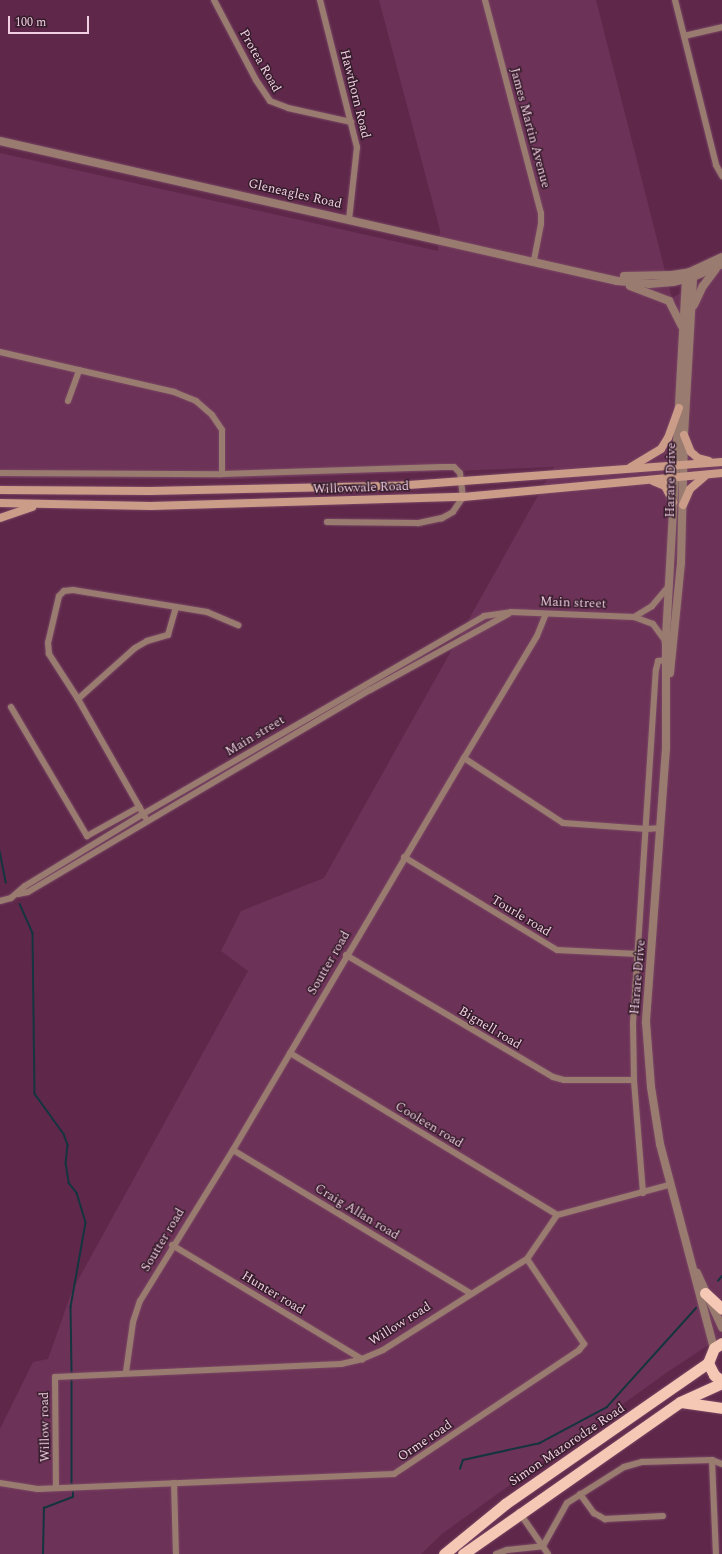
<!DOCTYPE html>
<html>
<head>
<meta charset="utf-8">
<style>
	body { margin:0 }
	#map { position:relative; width:722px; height:1554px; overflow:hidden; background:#5f284a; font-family:Spectral,serif }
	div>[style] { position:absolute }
	.built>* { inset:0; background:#6d3257 }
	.stream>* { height:1.5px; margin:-0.75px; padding:0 0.75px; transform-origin:0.75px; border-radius:0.75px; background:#14343f }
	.roads { filter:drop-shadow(0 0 1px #794665) drop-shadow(0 0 1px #794665) }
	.minor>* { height:6px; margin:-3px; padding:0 3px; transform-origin:3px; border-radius:3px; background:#997c6f }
	.tertiary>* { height:8px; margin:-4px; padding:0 4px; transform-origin:4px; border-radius:4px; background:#997c6f }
	.secondary>* { height:8px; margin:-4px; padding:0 4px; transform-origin:4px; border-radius:4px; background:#cb9d89 }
	.trunk>* { height:11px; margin:-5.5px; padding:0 5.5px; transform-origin:5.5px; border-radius:5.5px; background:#f4c8b4 }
	span { translate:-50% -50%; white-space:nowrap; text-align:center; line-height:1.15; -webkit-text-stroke:3px #351c2b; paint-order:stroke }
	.street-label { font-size:13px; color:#f1cee1 }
	.scale { position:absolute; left:8px; top:16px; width:81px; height:18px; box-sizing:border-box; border:2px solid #f1cee1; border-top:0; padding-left:5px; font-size:12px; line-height:14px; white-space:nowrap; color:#f1cee1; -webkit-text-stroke:3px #351c2b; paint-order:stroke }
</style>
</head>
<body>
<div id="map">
	<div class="built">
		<div style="clip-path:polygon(379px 0,596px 0,672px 298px,722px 269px,722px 1336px,669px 1371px,443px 1533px,421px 1554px,0 1554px,0 1429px,33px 1362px,48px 1359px,72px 1291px,248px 971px,221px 951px,241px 911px,324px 878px,554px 467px,236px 479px,0 478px,0 153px,438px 251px,440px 230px)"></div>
	</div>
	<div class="stream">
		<div style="left:0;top:851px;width:32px;rotate:79deg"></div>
		<div style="left:20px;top:904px;width:32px;rotate:66deg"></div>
		<div style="left:33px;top:933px;width:161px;rotate:89.3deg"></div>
		<div style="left:35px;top:1094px;width:49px;rotate:54.1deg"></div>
		<div style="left:64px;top:1134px;width:12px;rotate:70deg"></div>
		<div style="left:68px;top:1145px;width:18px;rotate:96deg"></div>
		<div style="left:66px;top:1163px;width:20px;rotate:81deg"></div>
		<div style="left:69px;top:1183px;width:13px;rotate:51deg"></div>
		<div style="left:77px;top:1193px;width:31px;rotate:73deg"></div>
		<div style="left:86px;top:1223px;width:85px;rotate:100.1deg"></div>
		<div style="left:71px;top:1307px;width:66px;rotate:89.1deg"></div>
		<div style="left:718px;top:1281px;width:6px;rotate:-51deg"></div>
		<div style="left:72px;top:1377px;width:108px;rotate:90deg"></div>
		<div style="left:460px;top:1469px;width:9px;rotate:-72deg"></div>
		<div style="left:463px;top:1460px;width:79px;rotate:-12.4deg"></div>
		<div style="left:540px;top:1443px;width:76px;rotate:-28.2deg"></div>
		<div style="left:607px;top:1407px;width:133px;rotate:-48deg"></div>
		<div style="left:43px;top:1554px;width:46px;rotate:-88.8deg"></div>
		<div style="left:44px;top:1508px;width:31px;rotate:-21deg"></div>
		<div style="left:73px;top:1497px;width:8px;rotate:-90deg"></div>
	</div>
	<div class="roads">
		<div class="minor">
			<div style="left:214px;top:0;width:90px;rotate:62.3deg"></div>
			<div style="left:256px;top:80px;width:25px;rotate:56deg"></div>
			<div style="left:270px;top:101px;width:19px;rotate:21deg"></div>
			<div style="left:288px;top:108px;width:65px;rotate:12.5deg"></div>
			<div style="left:320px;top:0;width:152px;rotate:75.9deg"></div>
			<div style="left:357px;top:147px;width:72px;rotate:96.3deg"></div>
			<div style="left:485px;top:0;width:220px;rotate:75.3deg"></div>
			<div style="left:541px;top:213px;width:11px;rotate:90deg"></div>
			<div style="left:541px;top:224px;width:38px;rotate:101deg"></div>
			<div style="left:675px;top:0;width:170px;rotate:76deg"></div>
			<div style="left:716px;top:165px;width:13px;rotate:61deg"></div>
			<div style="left:684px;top:36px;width:39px;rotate:-13deg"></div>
			<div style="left:0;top:352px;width:179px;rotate:12.9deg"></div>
			<div style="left:174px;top:392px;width:24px;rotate:22deg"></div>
			<div style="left:196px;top:401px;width:21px;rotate:41deg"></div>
			<div style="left:212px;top:415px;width:18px;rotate:56deg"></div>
			<div style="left:222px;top:430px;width:44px;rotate:90deg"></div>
			<div style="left:68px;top:401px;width:33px;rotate:-70deg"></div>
			<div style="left:0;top:473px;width:222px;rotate:0.3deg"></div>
			<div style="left:222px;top:474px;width:220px;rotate:-1.8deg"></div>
			<div style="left:442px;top:467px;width:12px"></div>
			<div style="left:454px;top:467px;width:8px;rotate:45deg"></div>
			<div style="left:460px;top:473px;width:24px;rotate:83deg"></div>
			<div style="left:463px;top:497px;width:18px;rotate:124deg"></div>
			<div style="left:453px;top:512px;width:13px;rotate:151deg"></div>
			<div style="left:442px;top:518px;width:25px;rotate:168deg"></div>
			<div style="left:418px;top:523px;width:91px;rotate:-179.4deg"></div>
			<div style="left:634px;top:617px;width:21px;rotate:-31deg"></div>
			<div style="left:652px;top:606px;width:26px;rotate:-50deg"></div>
			<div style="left:78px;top:699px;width:76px;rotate:-41.8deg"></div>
			<div style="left:135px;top:648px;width:14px;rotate:-30deg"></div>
			<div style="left:147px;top:641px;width:22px;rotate:-16deg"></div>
			<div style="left:168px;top:635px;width:29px;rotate:-74deg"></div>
			<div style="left:11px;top:707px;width:150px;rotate:59.5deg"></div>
			<div style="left:87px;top:836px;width:60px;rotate:-29.1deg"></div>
			<div style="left:464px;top:758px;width:142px;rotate:-59.1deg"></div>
			<div style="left:537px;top:636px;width:24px;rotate:-68deg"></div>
			<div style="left:145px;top:817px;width:136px;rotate:-119.6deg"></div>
			<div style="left:78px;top:699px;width:54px;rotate:-122.8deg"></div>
			<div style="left:49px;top:654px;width:11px;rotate:-95deg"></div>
			<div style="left:48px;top:643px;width:48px;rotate:-76.8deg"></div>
			<div style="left:59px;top:596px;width:7px;rotate:-45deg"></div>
			<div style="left:64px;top:591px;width:9px;rotate:-6deg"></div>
			<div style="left:73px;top:590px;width:136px;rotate:9.3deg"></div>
			<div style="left:207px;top:612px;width:34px;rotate:23deg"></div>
			<div style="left:404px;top:857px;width:179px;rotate:31.3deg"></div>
			<div style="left:557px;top:950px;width:81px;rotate:2.8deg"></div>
			<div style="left:18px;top:894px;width:10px;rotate:-11deg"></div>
			<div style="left:28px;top:892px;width:397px;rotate:-30.6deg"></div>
			<div style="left:370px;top:690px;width:158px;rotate:-28.8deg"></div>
			<div style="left:0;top:901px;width:11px;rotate:-15deg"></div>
			<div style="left:11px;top:898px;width:18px;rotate:-41deg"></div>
			<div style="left:25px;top:886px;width:138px;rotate:-31.4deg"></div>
			<div style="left:143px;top:814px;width:394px;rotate:-30.1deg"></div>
			<div style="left:484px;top:616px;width:27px;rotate:-8deg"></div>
			<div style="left:511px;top:612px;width:123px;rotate:2.3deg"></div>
			<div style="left:634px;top:617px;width:20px;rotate:20deg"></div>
			<div style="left:653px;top:624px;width:22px;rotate:54deg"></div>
			<div style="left:346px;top:955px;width:240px;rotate:30.5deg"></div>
			<div style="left:553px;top:1077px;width:11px;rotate:15deg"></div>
			<div style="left:564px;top:1080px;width:70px"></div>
			<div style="left:290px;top:1053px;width:312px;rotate:31.2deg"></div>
			<div style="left:233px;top:1150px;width:277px;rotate:31.1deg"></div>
			<div style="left:643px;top:1193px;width:113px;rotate:-94.6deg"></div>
			<div style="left:634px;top:1080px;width:57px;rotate:-91deg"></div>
			<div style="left:633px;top:1023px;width:354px;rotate:-86.3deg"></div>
			<div style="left:656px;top:670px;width:9px;rotate:-77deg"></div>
			<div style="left:658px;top:661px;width:8px;rotate:-7deg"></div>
			<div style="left:172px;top:1245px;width:222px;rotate:31deg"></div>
			<div style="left:126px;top:1372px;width:50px;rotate:-82deg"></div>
			<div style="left:133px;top:1322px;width:22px;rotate:-72deg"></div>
			<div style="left:140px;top:1301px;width:177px;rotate:-58.4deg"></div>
			<div style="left:233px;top:1150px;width:455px;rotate:-59.5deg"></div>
			<div style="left:464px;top:758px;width:118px;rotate:33.3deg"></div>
			<div style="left:563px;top:823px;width:84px;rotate:4.1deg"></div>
			<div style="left:647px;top:829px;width:14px;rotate:-4deg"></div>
			<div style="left:712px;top:1460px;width:94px;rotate:87.6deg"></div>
			<div style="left:0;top:1483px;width:38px;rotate:9deg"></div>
			<div style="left:38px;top:1489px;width:356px;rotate:-2.4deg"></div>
			<div style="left:394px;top:1474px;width:223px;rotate:-33.8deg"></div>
			<div style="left:579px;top:1350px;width:8px;rotate:-50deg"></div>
			<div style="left:584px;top:1344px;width:102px;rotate:-123.8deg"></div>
			<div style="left:174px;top:1483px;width:71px;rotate:88.4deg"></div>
			<div style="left:56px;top:1488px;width:111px;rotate:-90.5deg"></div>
			<div style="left:55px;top:1377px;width:286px;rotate:-2.6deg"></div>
			<div style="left:341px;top:1364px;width:22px;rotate:-13deg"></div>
			<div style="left:362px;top:1359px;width:23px;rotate:-23deg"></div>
			<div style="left:383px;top:1350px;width:170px;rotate:-32.3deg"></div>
			<div style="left:527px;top:1259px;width:53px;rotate:-55.7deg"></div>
			<div style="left:557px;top:1215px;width:116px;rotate:-15deg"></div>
			<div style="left:580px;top:1494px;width:24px;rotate:54deg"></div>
			<div style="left:594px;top:1513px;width:13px;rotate:29deg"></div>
			<div style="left:605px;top:1519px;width:58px;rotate:-3deg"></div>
			<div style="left:519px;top:1512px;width:51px;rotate:55.4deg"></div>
			<div style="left:496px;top:1554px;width:12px;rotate:-20deg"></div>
			<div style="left:507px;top:1550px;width:36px;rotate:-6deg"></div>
			<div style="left:543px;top:1546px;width:49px;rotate:-60.8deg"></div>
			<div style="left:567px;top:1503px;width:67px;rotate:-32.3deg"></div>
			<div style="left:624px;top:1467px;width:19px;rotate:-16deg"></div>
			<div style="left:642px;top:1462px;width:70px;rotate:-1.6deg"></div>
			<div style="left:712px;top:1460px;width:11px;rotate:22deg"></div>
		</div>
		<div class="tertiary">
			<div style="left:0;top:141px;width:633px;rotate:12.78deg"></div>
			<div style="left:617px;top:281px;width:32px;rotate:5deg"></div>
			<div style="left:649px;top:284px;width:24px;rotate:-5deg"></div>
			<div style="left:673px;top:282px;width:21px;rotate:-14deg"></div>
			<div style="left:693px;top:277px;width:32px;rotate:-24deg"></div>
			<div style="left:690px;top:272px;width:8px;rotate:120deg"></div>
			<div style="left:686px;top:279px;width:364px;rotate:93.2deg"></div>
			<div style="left:666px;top:642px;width:106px;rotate:90deg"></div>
			<div style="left:666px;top:748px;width:275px;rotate:94.2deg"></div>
			<div style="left:646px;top:1022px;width:65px;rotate:85.6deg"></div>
			<div style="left:651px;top:1087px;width:58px;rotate:81deg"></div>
			<div style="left:660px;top:1144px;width:211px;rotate:75.2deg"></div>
			<div style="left:624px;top:276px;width:48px;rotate:-1.2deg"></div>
			<div style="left:672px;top:275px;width:18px;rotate:-9deg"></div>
			<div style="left:690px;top:272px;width:35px;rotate:-25deg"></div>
			<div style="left:630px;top:286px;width:42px;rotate:21deg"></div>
			<div style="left:669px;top:301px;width:28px;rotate:63deg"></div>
			<div style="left:694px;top:305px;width:21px;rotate:-65deg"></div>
			<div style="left:703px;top:286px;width:21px;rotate:-53deg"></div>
			<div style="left:670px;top:673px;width:112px;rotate:-84.3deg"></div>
			<div style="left:681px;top:562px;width:127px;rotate:-88.6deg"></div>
			<div style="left:684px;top:435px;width:158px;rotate:-86.7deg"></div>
			<div style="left:697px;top:1273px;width:60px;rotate:65.2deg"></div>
		</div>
		<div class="secondary">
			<div style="left:684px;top:435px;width:18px;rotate:68deg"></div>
			<div style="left:691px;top:452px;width:9px;rotate:41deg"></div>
			<div style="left:698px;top:458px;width:11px;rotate:15deg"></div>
			<div style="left:631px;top:467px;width:35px;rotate:-31deg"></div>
			<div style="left:661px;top:449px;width:13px;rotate:-58deg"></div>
			<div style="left:668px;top:438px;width:32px;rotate:-70deg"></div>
			<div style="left:653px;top:481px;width:13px;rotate:23deg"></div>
			<div style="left:665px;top:486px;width:18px;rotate:63deg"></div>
			<div style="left:0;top:490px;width:150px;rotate:0.4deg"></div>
			<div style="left:150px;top:491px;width:245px;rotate:-1.2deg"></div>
			<div style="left:395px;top:486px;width:328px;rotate:-4.2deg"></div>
			<div style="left:0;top:503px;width:151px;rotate:1.1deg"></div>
			<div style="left:151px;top:506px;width:312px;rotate:-1.7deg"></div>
			<div style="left:463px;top:497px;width:260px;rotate:-5.3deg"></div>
			<div style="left:683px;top:505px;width:17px;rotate:-66deg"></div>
			<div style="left:690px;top:489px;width:20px;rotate:-41deg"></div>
			<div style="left:0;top:518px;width:34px;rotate:-19deg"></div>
		</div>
		<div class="trunk">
			<div style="left:705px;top:1293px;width:23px;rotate:43deg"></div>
			<div style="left:722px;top:1343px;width:9px;rotate:148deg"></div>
			<div style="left:714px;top:1348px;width:16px;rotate:112deg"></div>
			<div style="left:708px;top:1363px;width:13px;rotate:63deg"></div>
			<div style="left:714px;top:1375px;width:10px;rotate:37deg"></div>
			<div style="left:681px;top:1402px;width:41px;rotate:8.3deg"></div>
			<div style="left:444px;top:1554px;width:79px;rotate:-39.3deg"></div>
			<div style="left:505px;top:1504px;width:247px;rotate:-34.8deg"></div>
			<div style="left:463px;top:1554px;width:265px;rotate:-35deg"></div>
			<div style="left:680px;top:1402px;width:46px;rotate:-24.3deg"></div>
		</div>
	</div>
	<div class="street-label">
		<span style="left:260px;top:61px;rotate:60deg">Protea Road</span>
		<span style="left:355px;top:94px;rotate:76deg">Hawthorn Road</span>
		<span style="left:530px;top:128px;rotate:75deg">James Martin Avenue</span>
		<span style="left:295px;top:194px;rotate:13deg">Gleneagles Road</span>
		<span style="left:671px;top:480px;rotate:-89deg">Harare Drive</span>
		<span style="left:361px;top:488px;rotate:-2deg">Willowvale Road</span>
		<span style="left:573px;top:603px;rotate:2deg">Main street</span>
		<span style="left:255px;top:736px;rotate:-31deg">Main street</span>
		<span style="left:521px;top:916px;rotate:31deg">Tourle road</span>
		<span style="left:329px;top:963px;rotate:-60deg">Soutter road</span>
		<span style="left:638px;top:977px;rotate:-85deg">Harare Drive</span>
		<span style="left:490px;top:1028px;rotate:31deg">Bignell road</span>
		<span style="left:429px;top:1125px;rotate:31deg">Cooleen road</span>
		<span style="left:357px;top:1212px;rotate:31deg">Craig Allan road</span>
		<span style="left:163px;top:1240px;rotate:-59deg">Soutter road</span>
		<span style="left:273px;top:1293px;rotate:31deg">Hunter road</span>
		<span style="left:400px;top:1324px;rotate:-32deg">Willow road</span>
		<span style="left:45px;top:1427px;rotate:-91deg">Willow road</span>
		<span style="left:425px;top:1441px;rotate:-34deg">Orme road</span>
		<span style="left:567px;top:1445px;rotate:-34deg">Simon Mazorodze Road</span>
	</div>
	<div class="scale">100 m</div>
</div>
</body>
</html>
